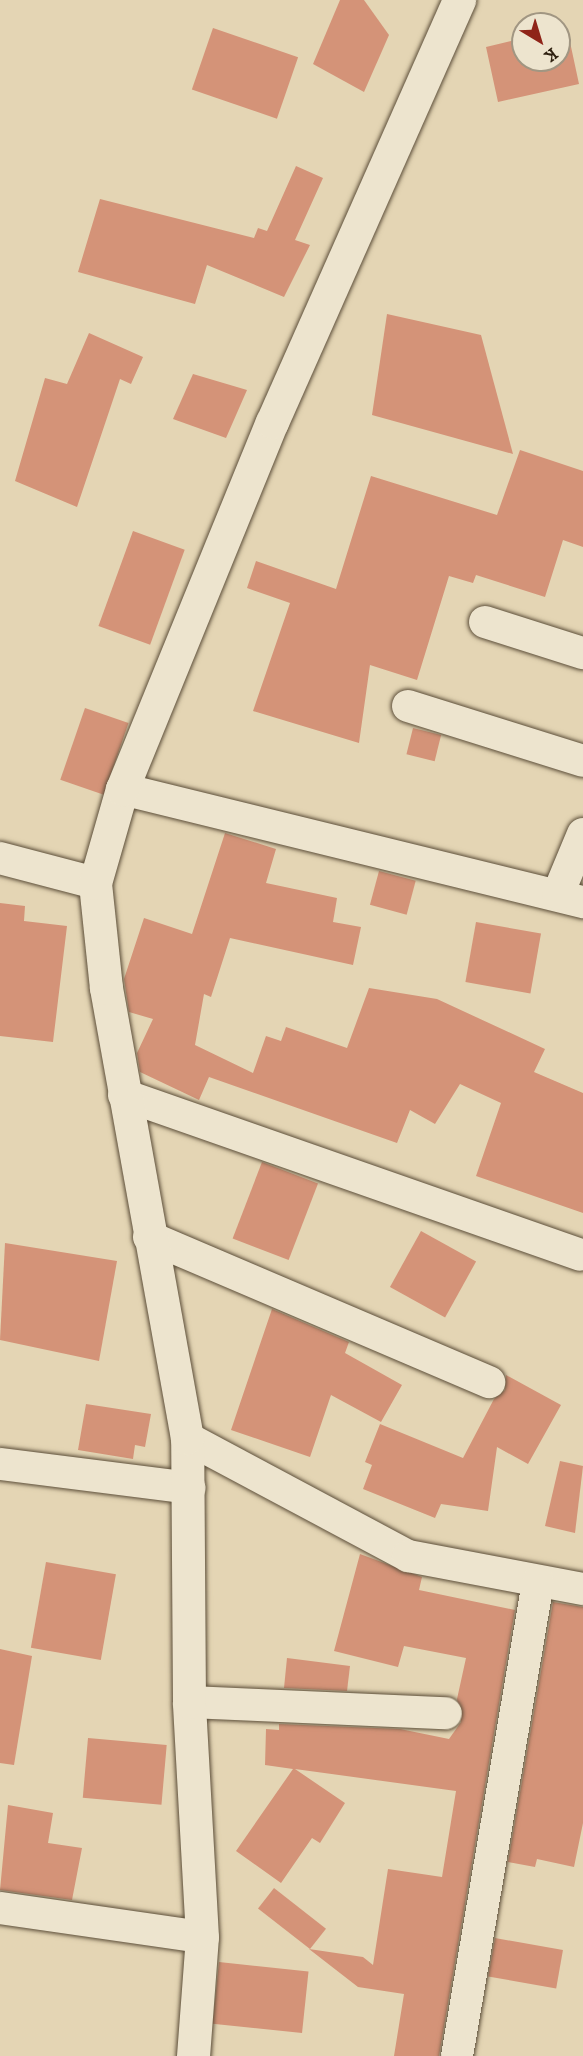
<!DOCTYPE html>
<html>
<head>
<meta charset="utf-8">
<style>
	body { margin:0 }
	#map { position:relative; width:583px; height:2056px; overflow:hidden; background:#e4d5b4; font-family:"IM FELL DW Pica",serif }
	div>[style] { position:absolute }
	.building>* { inset:0; background:#d49378; transform-origin:0 0 }
	.roads { filter:drop-shadow(0 0 2px #5c4e39) drop-shadow(0 0 2px #5c4e39) }
	.minor>* { height:32px; margin:-16px; padding:0 16px; transform-origin:16px; border-radius:16px; background:#ede4ce }
	.tertiary>* { height:33px; margin:-16.5px; padding:0 16.5px; transform-origin:16.5px; border-radius:16.5px; background:#ede4ce }
	span { translate:-50% -50%; white-space:nowrap; text-align:center; line-height:1.15; -webkit-text-stroke:5px #ede4ce; paint-order:stroke }
	.north { position:absolute; left:511px; top:12px; width:60px; height:60px; box-sizing:border-box; background:#ede4ce; border:2px solid #a19682; border-radius:50%; rotate:142deg; font-size:16px; font-weight:700; line-height:24px; text-align:center; color:#2f2110 }
	.north::after { content:''; display:block; margin:auto; width:21px; height:27px; background:#8f2418; clip-path:polygon(50% 0,100% 100%,50% 72%,0 100%) }
</style>
</head>
<body>
<div id="map">
	<div class="building">
		<div style="clip-path:polygon(340px 0,364px 0,389px 35px,364px 92px,313px 64px)"></div>
		<div style="left:213px;top:28px;width:90px;height:65px;rotate:19deg"></div>
		<div style="clip-path:polygon(567px 28px,579px 84px,498px 102px,486px 47px,523px 38px,523px 60px,559px 60px,559px 30px)"></div>
		<div style="clip-path:polygon(296px 166px,323px 178px,295px 240px,310px 245px,284px 297px,207px 265px,195px 304px,78px 272px,100px 199px,254px 238px,258px 228px,267px 231px)"></div>
		<div style="clip-path:polygon(387px 314px,481px 335px,513px 454px,372px 415px)"></div>
		<div style="clip-path:polygon(89px 333px,143px 357px,131px 384px,120px 379px,77px 507px,15px 481px,45px 378px,67px 384px)"></div>
		<div style="clip-path:polygon(193px 374px,247px 390px,226px 438px,173px 419px)"></div>
		<div style="clip-path:polygon(520px 450px,583px 471px,583px 547px,563px 540px,545px 597px,476px 575px,473px 583px,449px 576px,417px 680px,370px 665px,359px 743px,253px 711px,290px 603px,247px 588px,256px 561px,336px 589px,371px 476px,497px 515px)"></div>
		<div style="left:133px;top:531px;width:55px;height:101px;rotate:20deg"></div>
		<div style="left:85px;top:708px;width:46px;height:76px;rotate:19deg"></div>
		<div style="left:413px;top:728px;width:29px;height:27px;rotate:14deg"></div>
		<div style="clip-path:polygon(225px 833px,276px 849px,266px 883px,337px 898px,333px 922px,361px 927px,353px 965px,230px 938px,211px 997px,204px 994px,195px 1045px,253px 1073px,266px 1036px,281px 1041px,286px 1027px,347px 1048px,369px 988px,437px 999px,545px 1049px,534px 1072px,583px 1093px,583px 1213px,476px 1176px,501px 1103px,460px 1084px,435px 1124px,410px 1110px,397px 1143px,209px 1077px,199px 1100px,140px 1072px,137px 1053px,153px 1019px,129px 1012px,124px 979px,144px 918px,192px 934px)"></div>
		<div style="left:379px;top:871px;width:38px;height:35px;rotate:15deg"></div>
		<div style="clip-path:polygon(0 903px,25px 906px,24px 921px,67px 926px,53px 1042px,0 1036px)"></div>
		<div style="left:476px;top:922px;width:66px;height:61px;rotate:10deg"></div>
		<div style="left:262px;top:1162px;width:60px;height:82px;rotate:21deg"></div>
		<div style="left:421px;top:1231px;width:63px;height:64px;rotate:29deg"></div>
		<div style="clip-path:polygon(5px 1243px,117px 1261px,99px 1361px,0 1340px)"></div>
		<div style="clip-path:polygon(272px 1309px,349px 1342px,345px 1353px,402px 1385px,381px 1422px,331px 1395px,310px 1457px,231px 1430px)"></div>
		<div style="clip-path:polygon(506px 1375px,561px 1405px,528px 1464px,497px 1447px,488px 1511px,441px 1504px,435px 1518px,363px 1489px,372px 1465px,365px 1462px,380px 1424px,463px 1458px,494px 1399px,505px 1390px)"></div>
		<div style="clip-path:polygon(86px 1404px,151px 1414px,145px 1447px,135px 1445px,133px 1459px,78px 1450px)"></div>
		<div style="clip-path:polygon(560px 1461px,583px 1466px,575px 1533px,545px 1526px)"></div>
		<div style="clip-path:polygon(360px 1554px,422px 1577px,419px 1590px,515px 1610px,439px 2056px,394px 2056px,404px 1994px,358px 1987px,309px 1949px,363px 1957px,373px 1965px,388px 1869px,442px 1877px,456px 1791px,295px 1769px,345px 1803px,320px 1843px,312px 1838px,281px 1883px,236px 1851px,293px 1769px,265px 1765px,266px 1729px,279px 1730px,279px 1724px,400px 1729px,449px 1739px,461px 1722px,457px 1699px,466px 1658px,404px 1646px,398px 1667px,334px 1651px)"></div>
		<div style="left:46px;top:1562px;width:71px;height:87px;rotate:10deg"></div>
		<div style="clip-path:polygon(553px 1602px,583px 1607px,583px 1823px,574px 1867px,537px 1859px,535px 1867px,508px 1862px)"></div>
		<div style="clip-path:polygon(0 1649px,32px 1656px,14px 1765px,0 1763px)"></div>
		<div style="clip-path:polygon(287px 1658px,350px 1666px,347px 1691px,284px 1688px)"></div>
		<div style="left:88px;top:1738px;width:79px;height:60px;rotate:5deg"></div>
		<div style="clip-path:polygon(8px 1805px,53px 1813px,48px 1843px,82px 1848px,72px 1900px,0 1890px)"></div>
		<div style="left:274px;top:1888px;width:66px;height:26px;rotate:38deg"></div>
		<div style="left:495px;top:1938px;width:69px;height:39px;rotate:10deg"></div>
		<div style="left:219px;top:1962px;width:90px;height:62px;rotate:6deg"></div>
	</div>
	<div class="roads">
		<div class="minor">
			<div style="left:485px;top:622px;width:103px;rotate:17.6deg"></div>
			<div style="left:408px;top:706px;width:183px;rotate:17.4deg"></div>
			<div style="left:122px;top:789px;width:475px;rotate:13.8deg"></div>
			<div style="left:0;top:858px;width:98px;rotate:14.7deg"></div>
			<div style="left:558px;top:894px;width:65px;rotate:-67.4deg"></div>
			<div style="left:124px;top:1095px;width:483px;rotate:19.3deg"></div>
			<div style="left:149px;top:1237px;width:370px;rotate:23.1deg"></div>
			<div style="left:187px;top:1438px;width:251px;rotate:28.1deg"></div>
			<div style="left:408px;top:1556px;width:178px;rotate:10.7deg"></div>
			<div style="left:0;top:1464px;width:191px;rotate:7.2deg"></div>
			<div style="left:189px;top:1702px;width:257px;rotate:2.5deg"></div>
			<div style="left:0;top:1908px;width:204px;rotate:8.2deg"></div>
			<div style="left:457px;top:2056px;width:481px;rotate:-80.3deg"></div>
		</div>
		<div class="tertiary">
			<div style="left:193px;top:2056px;width:119px;rotate:-85.7deg"></div>
			<div style="left:202px;top:1937px;width:235px;rotate:-93.2deg"></div>
			<div style="left:189px;top:1702px;width:264px;rotate:-90.4deg"></div>
			<div style="left:187px;top:1438px;width:457px;rotate:-100.2deg"></div>
			<div style="left:106px;top:988px;width:106px;rotate:-96deg"></div>
			<div style="left:95px;top:883px;width:98px;rotate:-74deg"></div>
			<div style="left:122px;top:789px;width:396px;rotate:-67.8deg"></div>
			<div style="left:272px;top:422px;width:462px;rotate:-66.1deg"></div>
		</div>
	</div>
	<div class="north">K</div>
</div>
</body>
</html>
